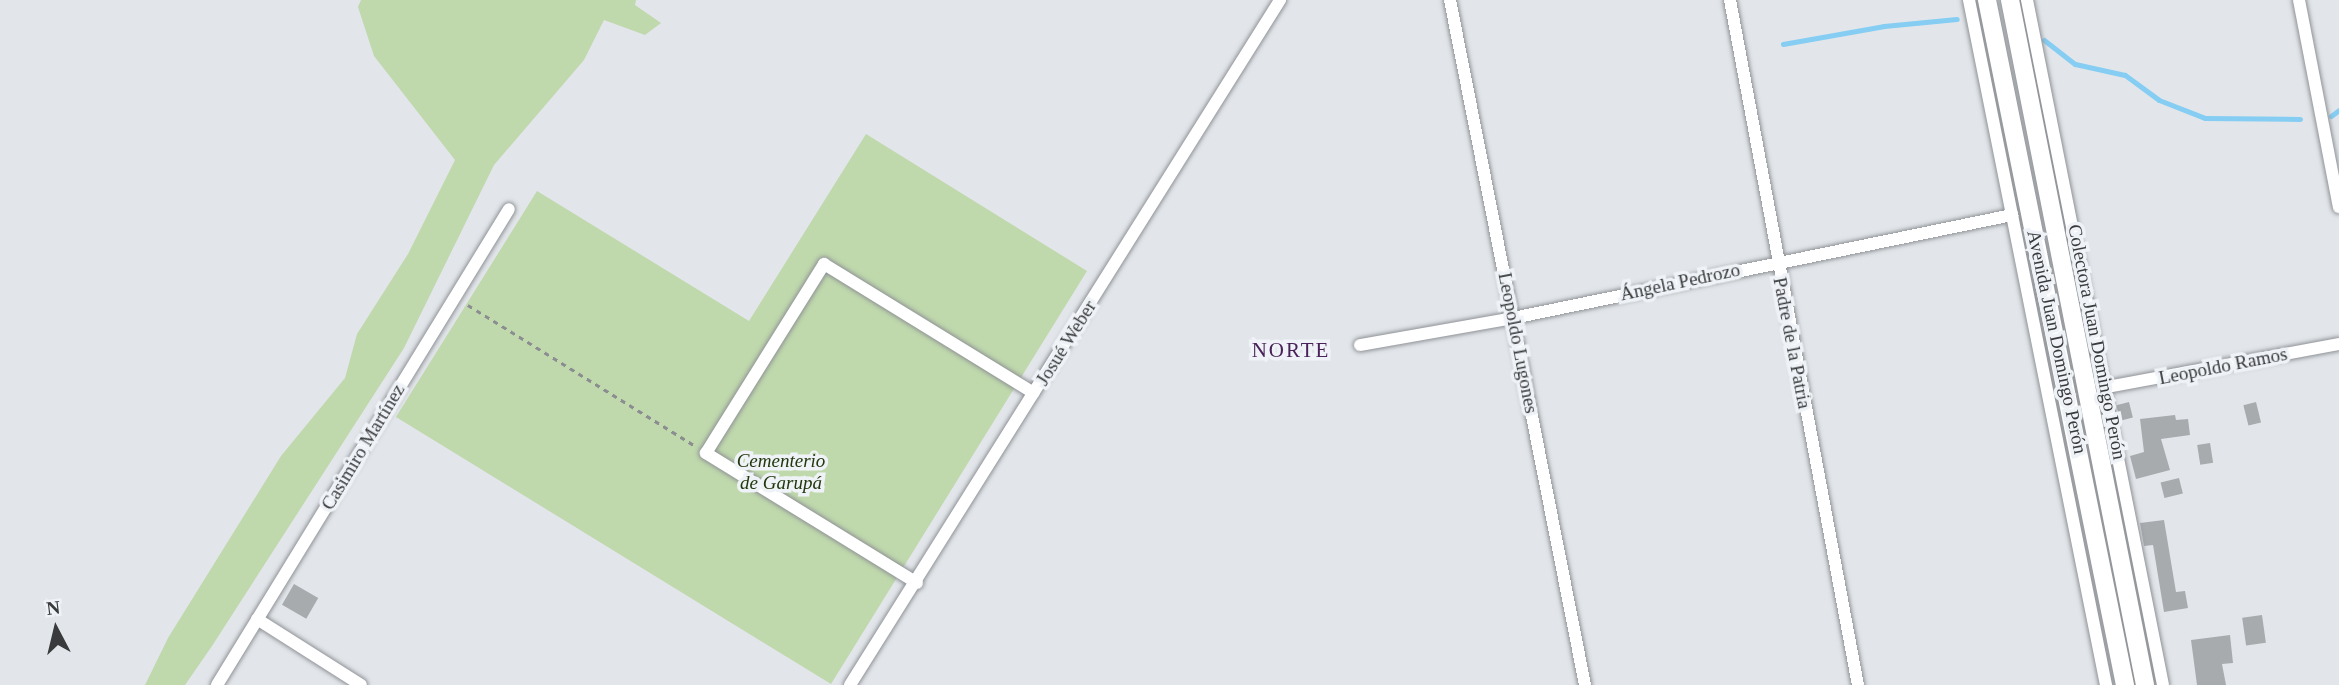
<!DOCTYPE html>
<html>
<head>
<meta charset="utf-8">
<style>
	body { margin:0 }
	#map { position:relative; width:2339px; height:685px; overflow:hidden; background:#e2e6ea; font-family:Georgia,serif }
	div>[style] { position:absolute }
	.green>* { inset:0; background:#bfd8ac }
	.stream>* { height:5px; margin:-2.5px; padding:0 2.5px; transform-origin:2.5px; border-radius:2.5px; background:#85cdf2 }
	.building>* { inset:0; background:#a7abae; transform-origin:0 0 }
	.path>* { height:2.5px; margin-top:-1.25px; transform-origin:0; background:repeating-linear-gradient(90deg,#8b8d90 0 5px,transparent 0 10px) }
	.roads { filter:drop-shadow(0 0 2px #8f9296) drop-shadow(0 0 2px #8f9296) }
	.street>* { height:12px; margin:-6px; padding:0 6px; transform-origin:6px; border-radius:6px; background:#fff }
	.secondary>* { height:18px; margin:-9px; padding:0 9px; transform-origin:9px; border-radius:9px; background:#fff }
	span { translate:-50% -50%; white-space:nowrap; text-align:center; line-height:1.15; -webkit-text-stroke:7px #eff3f7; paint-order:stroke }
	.street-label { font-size:19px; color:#393a3c }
	.park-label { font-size:19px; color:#23380d; font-style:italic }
	.neighbourhood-label { font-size:21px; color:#492359; letter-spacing:2px }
	.north { position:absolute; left:21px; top:594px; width:70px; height:70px; -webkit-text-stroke:5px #eff3f7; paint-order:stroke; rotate:353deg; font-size:19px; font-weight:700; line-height:28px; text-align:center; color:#393a3c }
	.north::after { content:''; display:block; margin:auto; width:24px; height:32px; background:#393a3c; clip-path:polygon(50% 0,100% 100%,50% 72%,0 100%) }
</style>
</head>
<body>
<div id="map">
	<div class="green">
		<div style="clip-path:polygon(361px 0,636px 0,635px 5px,661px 23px,645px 35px,604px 20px,584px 60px,494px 165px,404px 348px,212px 646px,185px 685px,145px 685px,168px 638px,281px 456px,345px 378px,357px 334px,408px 254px,455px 160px,374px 56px,358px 7px)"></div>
		<div style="clip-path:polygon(866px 134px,1087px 271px,831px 684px,396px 417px,537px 191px,749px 321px)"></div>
	</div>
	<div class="stream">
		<div style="left:2044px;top:40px;width:39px;rotate:38deg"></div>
		<div style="left:2075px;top:64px;width:51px;rotate:12.4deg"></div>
		<div style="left:2125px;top:75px;width:42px;rotate:36.3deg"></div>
		<div style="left:2159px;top:100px;width:49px;rotate:21.4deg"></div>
		<div style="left:2205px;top:118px;width:95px;rotate:0.6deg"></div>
		<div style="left:1783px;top:44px;width:103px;rotate:-10.1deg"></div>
		<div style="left:1884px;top:26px;width:73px;rotate:-5.5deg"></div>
		<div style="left:2331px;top:116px;width:10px;rotate:-37deg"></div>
	</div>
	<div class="building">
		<div style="left:2129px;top:402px;width:16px;height:13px;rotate:76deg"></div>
		<div style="left:2256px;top:402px;width:21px;height:13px;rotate:76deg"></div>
		<div style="clip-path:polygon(2175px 415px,2176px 420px,2188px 419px,2190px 435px,2161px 439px,2170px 470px,2136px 479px,2130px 456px,2144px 452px,2140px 419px)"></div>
		<div style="left:2210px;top:443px;width:20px;height:13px;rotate:81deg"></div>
		<div style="left:2179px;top:478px;width:16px;height:19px;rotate:76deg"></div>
		<div style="clip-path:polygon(2164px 520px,2176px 592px,2185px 591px,2188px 608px,2164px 612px,2153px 545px,2144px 546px,2140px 523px)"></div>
		<div style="left:294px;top:584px;width:28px;height:24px;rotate:30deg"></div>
		<div style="left:2262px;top:615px;width:28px;height:20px;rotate:82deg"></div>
		<div style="clip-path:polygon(2230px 635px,2233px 663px,2222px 664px,2226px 685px,2197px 685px,2191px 640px)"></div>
	</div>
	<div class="path">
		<div style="left:468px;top:305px;width:266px;rotate:31.8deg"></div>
	</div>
	<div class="roads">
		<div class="street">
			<div style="left:1450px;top:0;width:698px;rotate:78.85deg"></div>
			<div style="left:1730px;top:0;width:697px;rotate:79.42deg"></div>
			<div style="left:1969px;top:0;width:699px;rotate:78.69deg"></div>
			<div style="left:2027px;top:0;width:698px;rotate:78.77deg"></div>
			<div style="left:2299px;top:0;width:211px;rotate:79.1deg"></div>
			<div style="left:1360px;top:345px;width:155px;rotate:-10deg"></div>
			<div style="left:1513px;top:318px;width:510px;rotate:-11.66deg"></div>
			<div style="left:2107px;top:387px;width:236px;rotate:-10.5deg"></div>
			<div style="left:917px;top:583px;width:248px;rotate:-148.4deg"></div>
			<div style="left:706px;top:453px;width:223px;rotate:-58deg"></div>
			<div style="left:824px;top:264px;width:246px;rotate:31.6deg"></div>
			<div style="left:257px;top:619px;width:123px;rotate:32.4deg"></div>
			<div style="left:217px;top:685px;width:558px;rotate:-58.47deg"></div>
			<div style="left:850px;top:685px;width:809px;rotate:-57.88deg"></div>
		</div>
		<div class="secondary">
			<div style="left:1987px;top:0;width:699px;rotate:78.61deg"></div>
			<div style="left:2010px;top:0;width:698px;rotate:78.85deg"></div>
		</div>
	</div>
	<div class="street-label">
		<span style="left:1680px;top:282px;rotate:-12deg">Ángela Pedrozo</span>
		<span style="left:2057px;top:342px;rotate:78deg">Avenida Juan Domingo Perón</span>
		<span style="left:2097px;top:342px;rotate:79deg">Colectora Juan Domingo Perón</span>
		<span style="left:1066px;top:343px;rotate:-58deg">Josué Weber</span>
		<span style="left:1518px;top:343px;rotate:79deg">Leopoldo Lugones</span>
		<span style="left:1792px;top:343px;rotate:79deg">Padre de la Patria</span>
		<span style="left:2223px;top:366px;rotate:-11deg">Leopoldo Ramos</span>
		<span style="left:363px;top:447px;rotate:-59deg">Casimiro Martínez</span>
	</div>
	<div class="park-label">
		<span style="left:781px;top:472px">Cementerio<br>de Garupá</span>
	</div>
	<div class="neighbourhood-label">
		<span style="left:1291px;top:350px">NORTE</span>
	</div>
	<div class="north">N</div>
</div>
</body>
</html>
